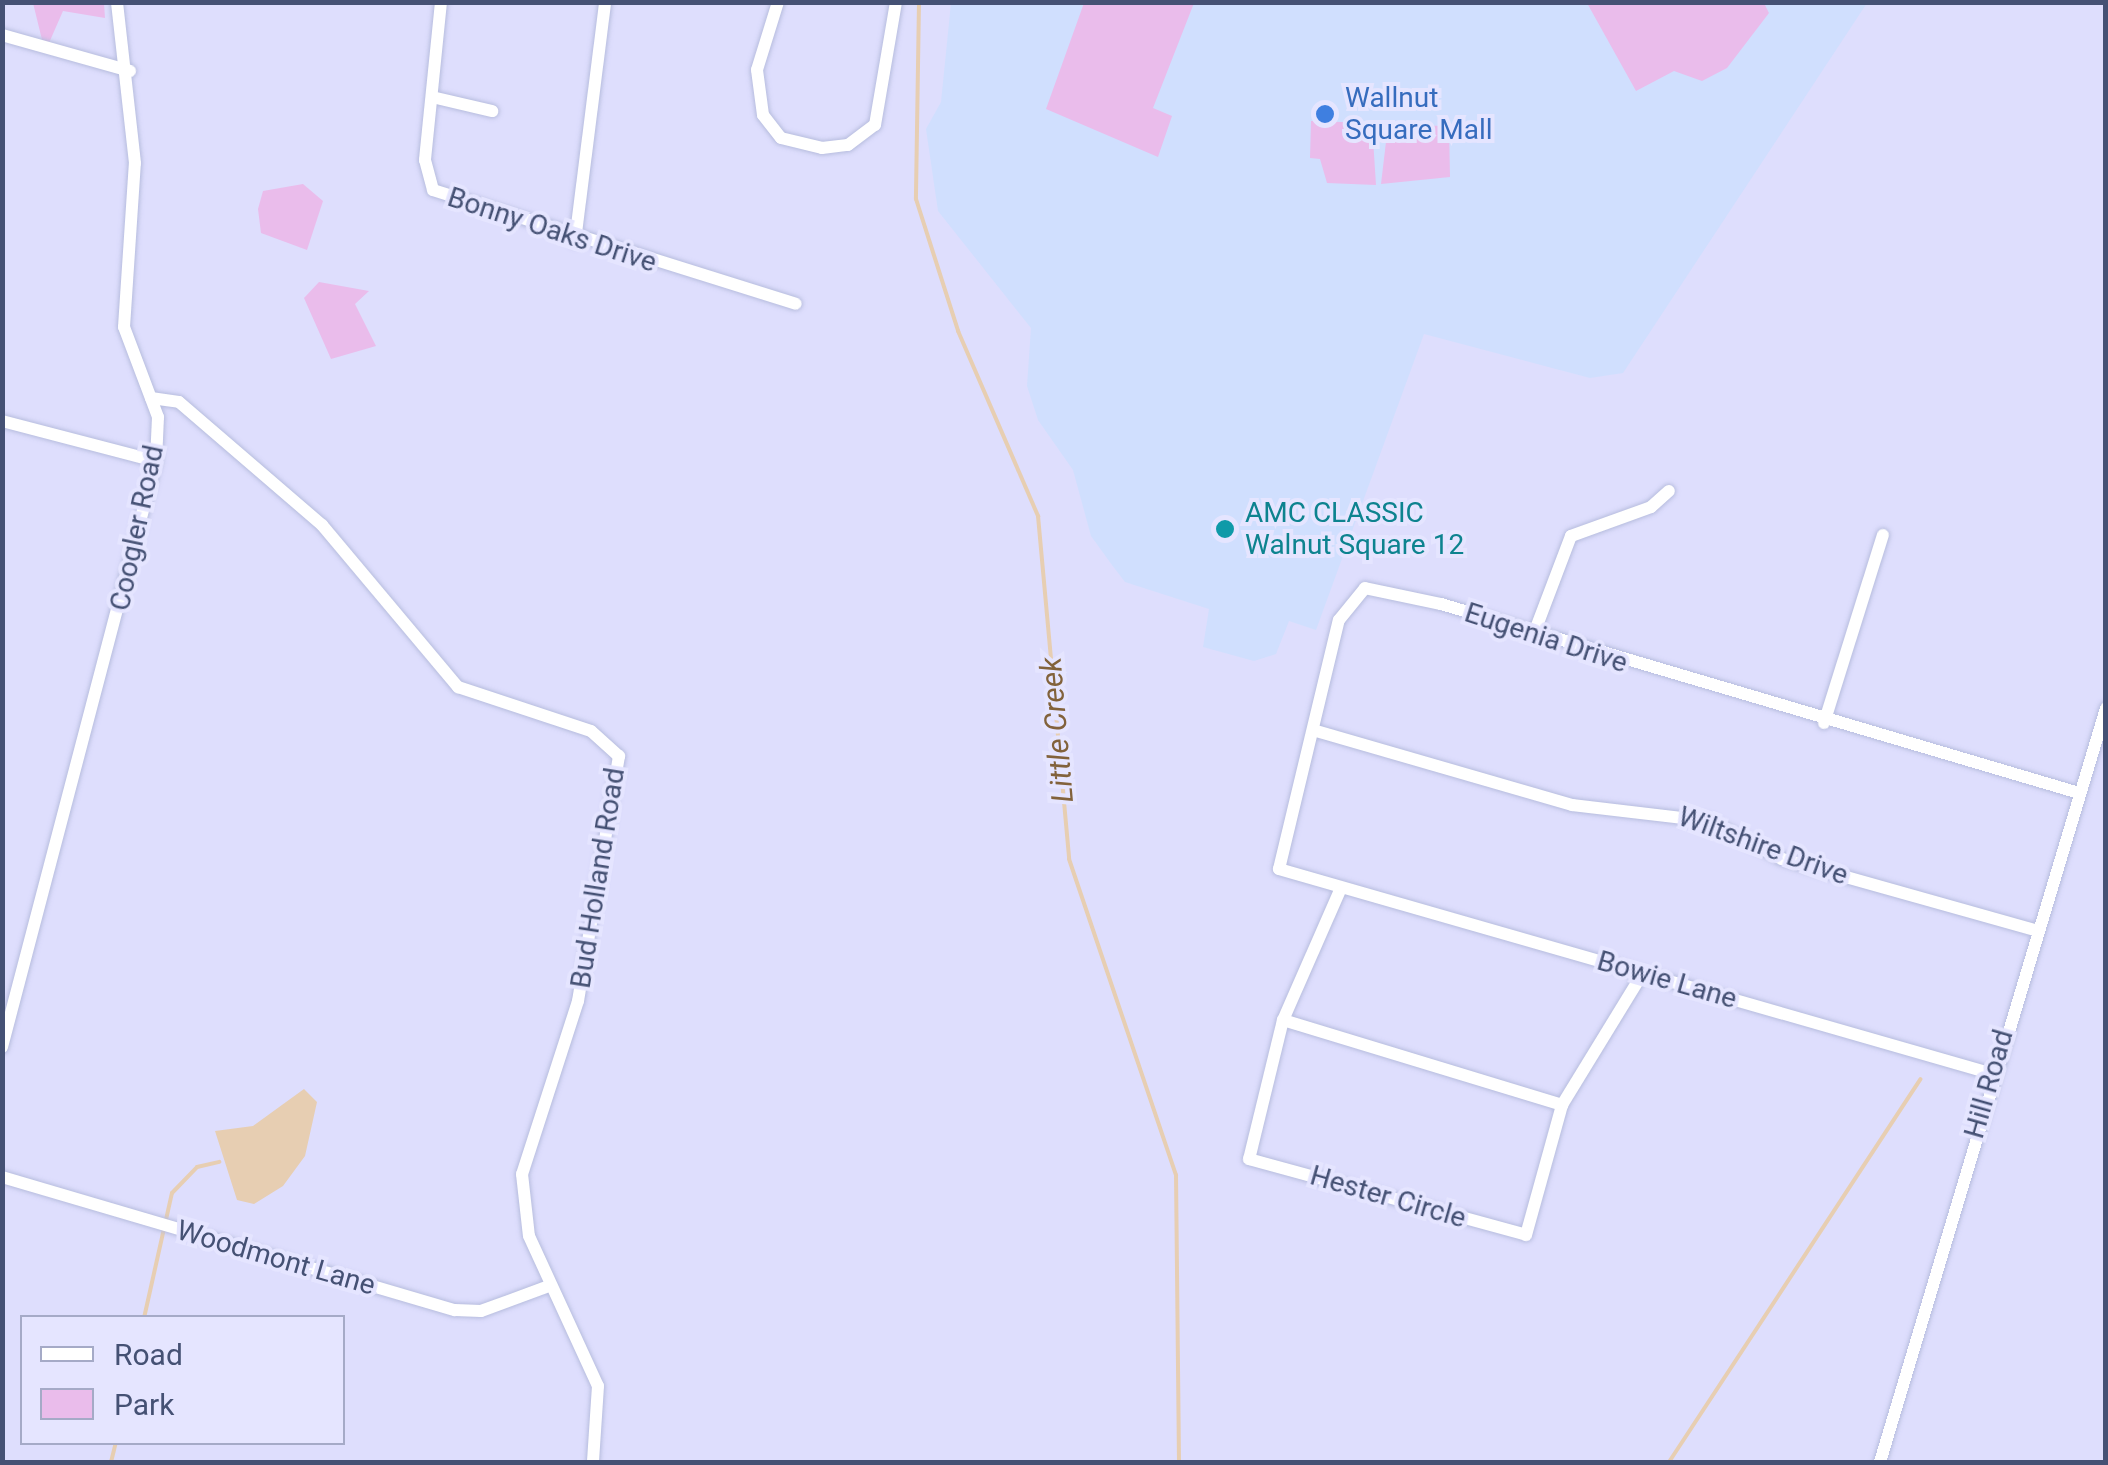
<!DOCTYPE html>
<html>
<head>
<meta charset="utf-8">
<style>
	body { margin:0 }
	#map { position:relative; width:2108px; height:1465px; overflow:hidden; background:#dedefd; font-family:Roboto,sans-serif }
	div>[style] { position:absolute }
	.commercial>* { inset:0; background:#d0dffe }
	.green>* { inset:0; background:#eabceb }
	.water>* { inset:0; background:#e7ceb2 }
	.stream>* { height:4px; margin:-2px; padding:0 2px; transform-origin:2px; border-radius:2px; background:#e7ceb2 }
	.roads { filter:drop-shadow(0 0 2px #b7bdde) drop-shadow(0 0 2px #b7bdde) }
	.minor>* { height:12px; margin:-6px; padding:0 6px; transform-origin:6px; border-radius:6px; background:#fff }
	.dots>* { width:28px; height:28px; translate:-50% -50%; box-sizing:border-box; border:5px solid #e5e5ff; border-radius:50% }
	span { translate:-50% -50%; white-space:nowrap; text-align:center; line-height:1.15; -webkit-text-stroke:8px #e5e5ff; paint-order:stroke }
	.shop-label { font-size:28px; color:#366cbe }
	.left { translate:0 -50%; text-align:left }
	.street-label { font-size:28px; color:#455174 }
	.culture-label { font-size:28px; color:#0d838f }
	.water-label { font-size:30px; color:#82623b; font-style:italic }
	.frame { position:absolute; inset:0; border:5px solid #455174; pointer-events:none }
	.legend { position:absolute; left:20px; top:1315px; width:325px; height:130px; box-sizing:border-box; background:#e5e5ff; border:2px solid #a5aac7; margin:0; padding:12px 18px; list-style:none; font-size:30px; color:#455174 }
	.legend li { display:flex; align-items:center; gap:20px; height:50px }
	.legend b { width:50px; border:2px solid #a5aac7 }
</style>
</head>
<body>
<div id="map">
	<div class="commercial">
		<div style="clip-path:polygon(951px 3px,1867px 3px,1623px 373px,1590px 378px,1424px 334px,1316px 630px,1289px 621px,1276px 654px,1254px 661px,1203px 647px,1209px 609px,1125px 582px,1112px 565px,1091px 536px,1073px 470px,1038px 420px,1027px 386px,1031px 328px,938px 211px,926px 129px,941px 102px)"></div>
	</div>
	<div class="green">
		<div style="clip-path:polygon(33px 3px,104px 3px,105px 18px,63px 11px,45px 52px)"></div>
		<div style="clip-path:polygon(1084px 3px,1194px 3px,1153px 108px,1172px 116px,1158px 157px,1046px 109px)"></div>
		<div style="clip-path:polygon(1587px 3px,1764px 3px,1769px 13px,1727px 68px,1702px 81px,1674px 71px,1636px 91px)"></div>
		<div style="clip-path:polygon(1311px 121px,1372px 123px,1376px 185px,1327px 183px,1320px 159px,1310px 158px)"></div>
		<div style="clip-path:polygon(1388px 125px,1449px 126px,1450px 177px,1381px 184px)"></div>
		<div style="clip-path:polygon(303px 184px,323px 201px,307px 250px,261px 233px,258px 209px,263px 191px)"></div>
		<div style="clip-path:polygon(319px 282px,369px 291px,355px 304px,376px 346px,331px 359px,304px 298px)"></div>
	</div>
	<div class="water">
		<div style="clip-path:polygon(304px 1089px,317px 1102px,305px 1156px,283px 1186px,254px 1204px,237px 1200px,215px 1131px,253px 1126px)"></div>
	</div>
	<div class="stream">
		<div style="left:919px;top:2px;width:197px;rotate:90.9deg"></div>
		<div style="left:916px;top:199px;width:139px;rotate:72.3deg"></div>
		<div style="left:958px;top:331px;width:202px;rotate:66.6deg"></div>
		<div style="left:1038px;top:516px;width:344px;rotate:84.8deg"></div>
		<div style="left:1069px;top:859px;width:334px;rotate:71.3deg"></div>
		<div style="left:1176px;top:1175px;width:287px;rotate:89.4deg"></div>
		<div style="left:144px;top:1318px;width:128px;rotate:-77.4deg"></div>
		<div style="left:172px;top:1193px;width:36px;rotate:-46deg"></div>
		<div style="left:197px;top:1167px;width:23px;rotate:-13deg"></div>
		<div style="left:111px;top:1462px;width:21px;rotate:-76deg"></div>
		<div style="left:1669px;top:1462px;width:458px;rotate:-56.7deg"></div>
	</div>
	<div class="roads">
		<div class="minor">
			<div style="left:441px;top:2px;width:159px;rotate:95.8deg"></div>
			<div style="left:425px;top:160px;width:31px;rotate:75deg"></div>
			<div style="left:433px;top:190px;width:380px;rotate:17.4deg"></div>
			<div style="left:778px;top:2px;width:71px;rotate:107.2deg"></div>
			<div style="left:757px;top:70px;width:45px;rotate:82.4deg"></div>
			<div style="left:763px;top:115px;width:29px;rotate:52deg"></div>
			<div style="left:781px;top:138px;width:42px;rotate:13.7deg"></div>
			<div style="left:822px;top:148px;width:26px;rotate:-7deg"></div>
			<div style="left:848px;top:145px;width:34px;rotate:-37deg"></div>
			<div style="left:875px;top:125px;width:125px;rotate:-80.3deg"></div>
			<div style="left:2px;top:35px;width:133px;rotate:15.7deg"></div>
			<div style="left:432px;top:97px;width:62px;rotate:13.1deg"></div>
			<div style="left:575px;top:241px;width:241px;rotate:-82.8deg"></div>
			<div style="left:151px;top:398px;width:28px;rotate:8deg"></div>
			<div style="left:179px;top:402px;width:189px;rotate:40.7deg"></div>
			<div style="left:322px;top:525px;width:212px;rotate:50deg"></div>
			<div style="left:458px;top:687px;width:140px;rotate:18.3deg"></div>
			<div style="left:591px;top:731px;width:38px;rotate:42deg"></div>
			<div style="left:619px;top:756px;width:248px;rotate:99.5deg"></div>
			<div style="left:578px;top:1001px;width:182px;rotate:107.9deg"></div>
			<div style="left:522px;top:1174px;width:62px;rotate:83.6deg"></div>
			<div style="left:529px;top:1236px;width:165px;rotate:65.3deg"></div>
			<div style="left:598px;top:1386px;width:76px;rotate:93.8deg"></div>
			<div style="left:2px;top:421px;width:159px;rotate:14.6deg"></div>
			<div style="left:1533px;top:636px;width:107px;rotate:-69.2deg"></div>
			<div style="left:1571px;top:536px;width:85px;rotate:-19.9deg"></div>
			<div style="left:1651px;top:507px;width:24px;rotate:-42deg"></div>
			<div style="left:1824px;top:723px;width:197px;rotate:-72.6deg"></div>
			<div style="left:1316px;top:731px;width:266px;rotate:16.1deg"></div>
			<div style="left:1572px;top:805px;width:138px;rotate:6.7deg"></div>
			<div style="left:1709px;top:821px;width:82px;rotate:27.5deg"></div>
			<div style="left:1782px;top:859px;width:262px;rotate:15.7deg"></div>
			<div style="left:1341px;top:888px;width:144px;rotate:113.7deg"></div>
			<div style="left:1283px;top:1020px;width:143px;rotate:103.7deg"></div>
			<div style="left:1249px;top:1159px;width:287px;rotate:15.3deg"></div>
			<div style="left:1526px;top:1235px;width:135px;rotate:-74.5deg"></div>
			<div style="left:1562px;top:1105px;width:155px;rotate:-58.5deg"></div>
			<div style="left:1283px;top:1020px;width:292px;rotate:16.9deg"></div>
			<div style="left:2px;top:1047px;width:606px;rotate:-75.28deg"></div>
			<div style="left:156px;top:461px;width:44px;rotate:-87.4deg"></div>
			<div style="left:158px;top:417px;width:96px;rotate:-110.7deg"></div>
			<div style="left:124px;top:327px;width:164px;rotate:-86.2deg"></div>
			<div style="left:135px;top:163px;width:162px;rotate:-96.4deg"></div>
			<div style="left:1993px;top:1074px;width:743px;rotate:-163.98deg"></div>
			<div style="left:1279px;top:869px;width:256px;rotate:-76.5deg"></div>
			<div style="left:1339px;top:620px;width:41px;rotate:-50.9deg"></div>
			<div style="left:1365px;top:588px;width:78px;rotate:11.9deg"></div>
			<div style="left:1441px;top:604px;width:665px;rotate:16.5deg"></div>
			<div style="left:2px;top:1177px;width:472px;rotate:16.4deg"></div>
			<div style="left:455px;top:1310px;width:26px;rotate:2deg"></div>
			<div style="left:481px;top:1311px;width:72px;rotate:-20.2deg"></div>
			<div style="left:1880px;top:1462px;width:787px;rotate:-73.31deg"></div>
		</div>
	</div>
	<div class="dots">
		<div style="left:1325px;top:114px;background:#3f7fe0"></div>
		<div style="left:1225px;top:529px;background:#0f9aa8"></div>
	</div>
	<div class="shop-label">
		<span class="left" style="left:1345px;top:114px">Wallnut<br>Square Mall</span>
	</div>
	<div class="street-label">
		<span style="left:552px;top:230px;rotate:18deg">Bonny Oaks Drive</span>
		<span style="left:137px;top:528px;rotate:-78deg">Coogler Road</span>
		<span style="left:1546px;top:638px;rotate:18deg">Eugenia Drive</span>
		<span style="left:1763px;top:846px;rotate:20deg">Wiltshire Drive</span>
		<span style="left:598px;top:878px;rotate:-81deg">Bud Holland Road</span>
		<span style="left:1667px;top:980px;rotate:16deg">Bowie Lane</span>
		<span style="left:1989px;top:1084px;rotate:-74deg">Hill Road</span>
		<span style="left:1388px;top:1197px;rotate:16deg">Hester Circle</span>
		<span style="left:276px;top:1258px;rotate:16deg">Woodmont Lane</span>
	</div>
	<div class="culture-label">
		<span class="left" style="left:1245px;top:529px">AMC CLASSIC<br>Walnut Square 12</span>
	</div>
	<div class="water-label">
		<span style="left:1057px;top:730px;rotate:-95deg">Little Creek</span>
	</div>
	<div class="frame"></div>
	<ul class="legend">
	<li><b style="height:12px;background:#fff"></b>Road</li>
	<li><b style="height:28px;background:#eabceb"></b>Park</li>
	</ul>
</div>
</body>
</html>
